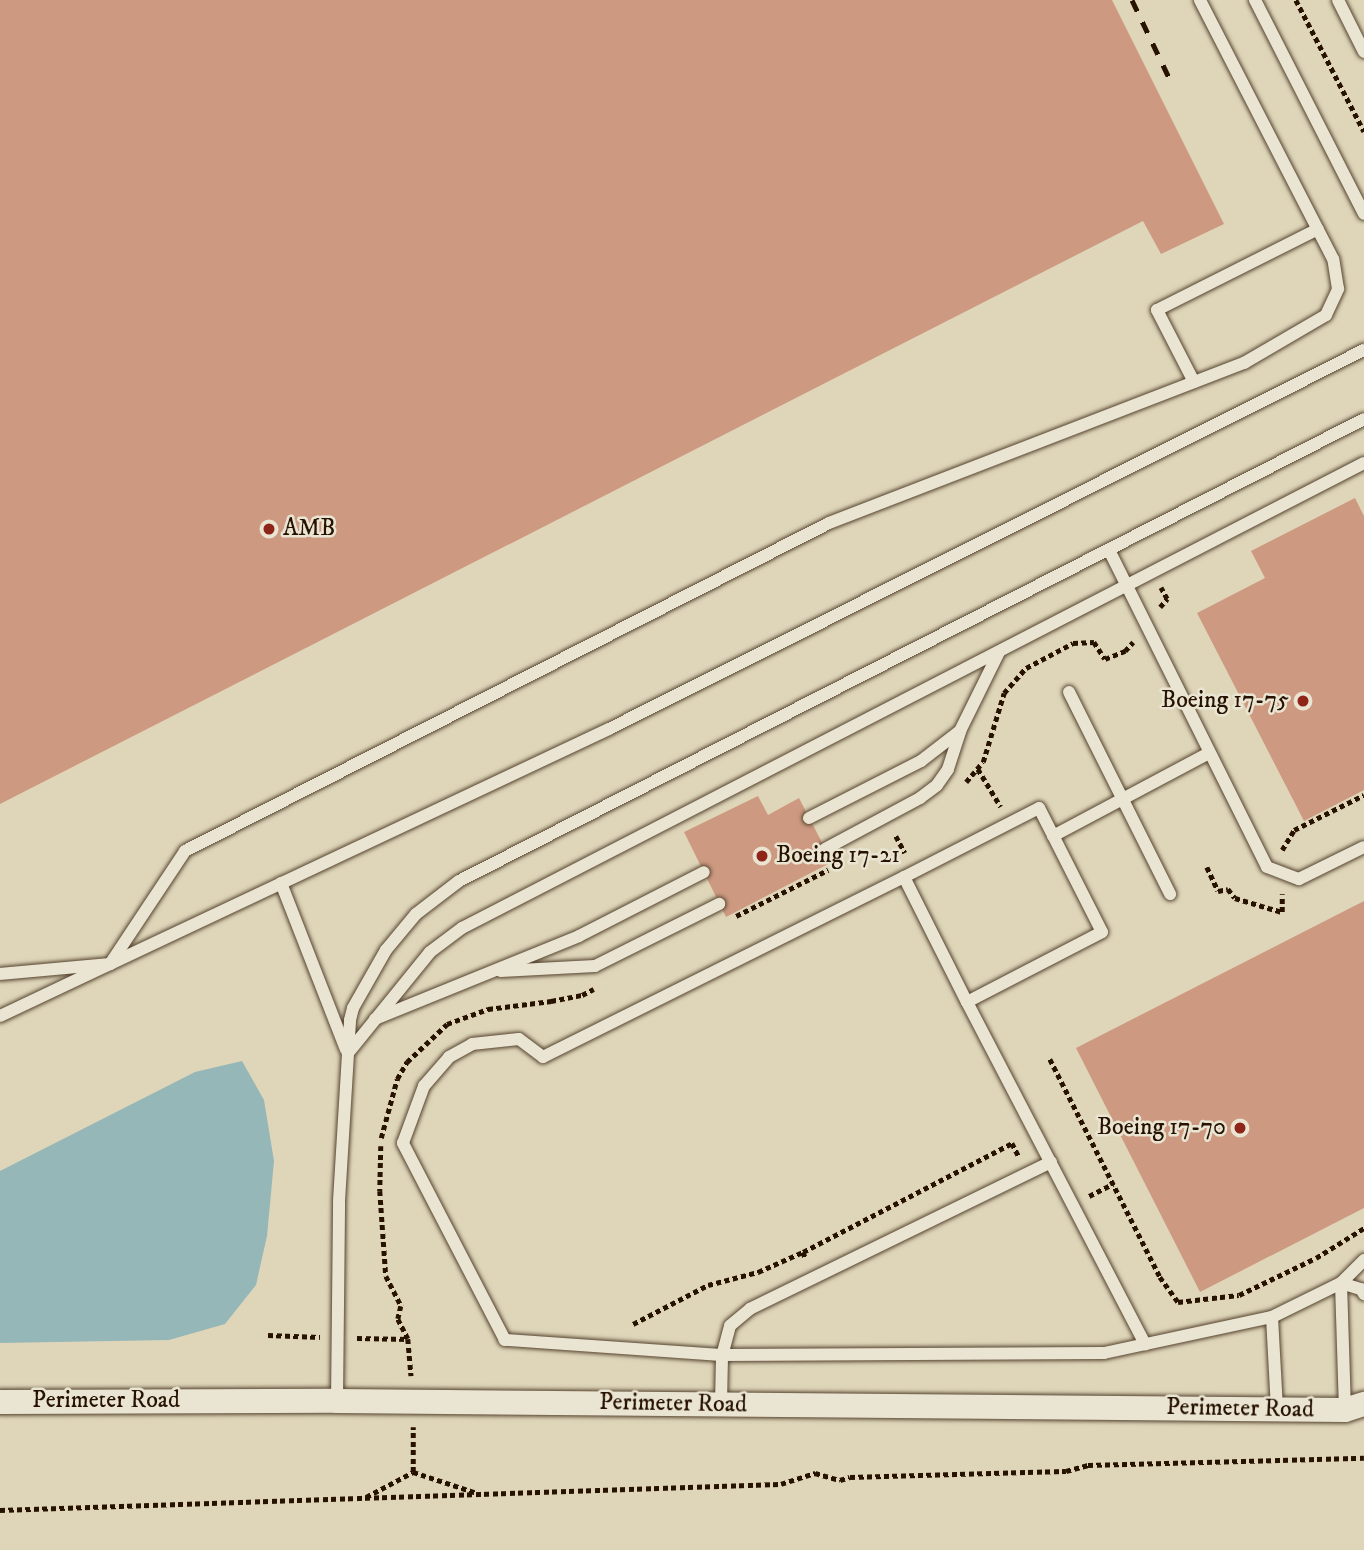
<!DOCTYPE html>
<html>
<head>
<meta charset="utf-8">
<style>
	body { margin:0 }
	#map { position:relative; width:1364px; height:1550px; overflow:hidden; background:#dfd6ba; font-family:"IM FELL DW Pica",serif }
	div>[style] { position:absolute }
	.water>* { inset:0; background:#96b7b8 }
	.building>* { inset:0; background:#cd9a81 }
	.path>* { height:4.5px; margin-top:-2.25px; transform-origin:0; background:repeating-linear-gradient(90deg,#271200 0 5px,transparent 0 8.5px) }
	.roads { filter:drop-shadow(0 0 2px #55432e) drop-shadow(0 0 2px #55432e) }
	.lane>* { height:12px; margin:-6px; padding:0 6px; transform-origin:6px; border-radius:6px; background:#eae4d2 }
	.street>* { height:24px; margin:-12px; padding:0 12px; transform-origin:12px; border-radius:12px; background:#eae4d2 }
	.rail>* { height:5px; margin-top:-2.5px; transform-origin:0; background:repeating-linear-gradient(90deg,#271200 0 12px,transparent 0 24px) }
	.dots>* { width:19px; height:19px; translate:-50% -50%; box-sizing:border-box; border:4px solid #eae4d2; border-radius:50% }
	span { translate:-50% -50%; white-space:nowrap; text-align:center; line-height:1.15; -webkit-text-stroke:5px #eae4d2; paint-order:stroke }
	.poi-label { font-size:24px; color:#271200 }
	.left { translate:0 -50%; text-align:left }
	.right { translate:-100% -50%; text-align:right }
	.street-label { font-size:24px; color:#271200 }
</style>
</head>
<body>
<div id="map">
	<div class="water">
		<div style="clip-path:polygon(242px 1061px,264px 1100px,274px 1161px,267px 1236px,256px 1285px,225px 1324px,169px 1340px,0 1343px,0 1171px,195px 1072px)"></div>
	</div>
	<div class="building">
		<div style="clip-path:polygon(0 0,1112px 0,1224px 224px,1161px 254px,1143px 221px,0 804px)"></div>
		<div style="clip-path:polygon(1355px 498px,1364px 516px,1364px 790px,1304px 821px,1197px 613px,1265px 578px,1251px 551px)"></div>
		<div style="clip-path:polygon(758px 796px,768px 815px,799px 798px,832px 862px,726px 917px,684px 832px)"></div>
		<div style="clip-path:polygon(1364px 901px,1364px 1208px,1200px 1292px,1076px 1048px)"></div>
	</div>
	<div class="path">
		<div style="left:1296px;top:0;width:148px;rotate:62.6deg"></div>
		<div style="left:1160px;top:607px;width:11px;rotate:-49deg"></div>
		<div style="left:1167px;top:599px;width:13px;rotate:-119deg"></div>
		<div style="left:978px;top:769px;width:44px;rotate:58.8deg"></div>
		<div style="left:966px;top:782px;width:26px;rotate:-50deg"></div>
		<div style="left:983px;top:762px;width:72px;rotate:-73.1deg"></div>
		<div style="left:1004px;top:693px;width:33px;rotate:-49deg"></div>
		<div style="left:1026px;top:668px;width:53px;rotate:-28deg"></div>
		<div style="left:1073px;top:643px;width:21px;rotate:-3deg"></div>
		<div style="left:1094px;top:642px;width:20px;rotate:57deg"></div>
		<div style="left:1105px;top:659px;width:22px;rotate:-22deg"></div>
		<div style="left:1125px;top:651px;width:12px;rotate:-48deg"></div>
		<div style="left:896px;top:836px;width:19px;rotate:62deg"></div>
		<div style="left:1282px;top:850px;width:23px;rotate:-59deg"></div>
		<div style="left:1294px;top:830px;width:78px;rotate:-26.6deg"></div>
		<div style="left:1207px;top:867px;width:26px;rotate:65deg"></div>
		<div style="left:1218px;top:891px;width:10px;rotate:-11deg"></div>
		<div style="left:1228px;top:889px;width:11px;rotate:52deg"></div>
		<div style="left:1235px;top:898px;width:49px;rotate:16.6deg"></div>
		<div style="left:1282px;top:912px;width:18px;rotate:-90deg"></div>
		<div style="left:736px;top:916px;width:103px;rotate:-26.6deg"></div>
		<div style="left:1050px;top:1059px;width:244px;rotate:63.2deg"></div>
		<div style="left:1160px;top:1277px;width:31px;rotate:54deg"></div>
		<div style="left:1178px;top:1302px;width:61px;rotate:-6.5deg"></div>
		<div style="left:1239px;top:1295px;width:85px;rotate:-25.7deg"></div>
		<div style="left:1316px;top:1258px;width:57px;rotate:-32deg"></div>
		<div style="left:381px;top:1138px;width:61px;rotate:-74.8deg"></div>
		<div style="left:397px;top:1079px;width:20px;rotate:-60deg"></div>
		<div style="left:407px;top:1062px;width:55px;rotate:-43.5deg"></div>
		<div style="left:447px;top:1024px;width:44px;rotate:-20.1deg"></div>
		<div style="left:488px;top:1009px;width:64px;rotate:-7.2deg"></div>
		<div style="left:551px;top:1001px;width:32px;rotate:-11deg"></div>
		<div style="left:582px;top:995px;width:13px;rotate:-27deg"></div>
		<div style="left:381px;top:1146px;width:45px;rotate:91.3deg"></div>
		<div style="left:380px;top:1191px;width:85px;rotate:86deg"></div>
		<div style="left:386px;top:1276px;width:34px;rotate:63deg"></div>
		<div style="left:401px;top:1306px;width:13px;rotate:103deg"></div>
		<div style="left:398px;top:1319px;width:22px;rotate:63deg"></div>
		<div style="left:408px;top:1339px;width:37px;rotate:85deg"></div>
		<div style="left:1089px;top:1196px;width:27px;rotate:-27deg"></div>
		<div style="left:803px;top:1252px;width:236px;rotate:-27.5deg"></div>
		<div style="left:1012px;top:1143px;width:16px;rotate:63deg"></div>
		<div style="left:633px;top:1324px;width:85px;rotate:-27.5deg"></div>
		<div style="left:708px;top:1285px;width:52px;rotate:-14.6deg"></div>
		<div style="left:758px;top:1272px;width:49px;rotate:-24deg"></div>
		<div style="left:803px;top:1252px;width:8px;rotate:67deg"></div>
		<div style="left:268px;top:1335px;width:52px;rotate:2.2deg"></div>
		<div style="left:357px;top:1338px;width:51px;rotate:1.1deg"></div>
		<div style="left:413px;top:1472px;width:45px;rotate:-90deg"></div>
		<div style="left:366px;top:1497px;width:53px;rotate:-28deg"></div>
		<div style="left:413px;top:1472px;width:67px;rotate:18.2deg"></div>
		<div style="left:0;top:1510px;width:781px;rotate:-1.91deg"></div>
		<div style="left:781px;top:1484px;width:36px;rotate:-18deg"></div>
		<div style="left:815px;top:1473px;width:26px;rotate:16deg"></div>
		<div style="left:840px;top:1480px;width:10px;rotate:-17deg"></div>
		<div style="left:850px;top:1477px;width:216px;rotate:-1.6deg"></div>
		<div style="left:1066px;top:1471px;width:23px;rotate:-15deg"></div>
		<div style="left:1088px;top:1465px;width:276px;rotate:-1.5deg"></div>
	</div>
	<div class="roads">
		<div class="lane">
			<div style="left:1255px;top:0;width:240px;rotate:63deg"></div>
			<div style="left:1338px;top:0;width:58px;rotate:63.4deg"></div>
			<div style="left:1194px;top:382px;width:81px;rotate:-117.2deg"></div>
			<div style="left:1157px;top:310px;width:180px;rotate:-26.7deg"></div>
			<div style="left:1109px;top:550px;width:354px;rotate:63.5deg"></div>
			<div style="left:1267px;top:867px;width:34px;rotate:21deg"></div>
			<div style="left:1299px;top:879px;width:72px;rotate:-26.2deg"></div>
			<div style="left:1069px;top:692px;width:226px;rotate:63.4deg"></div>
			<div style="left:809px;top:818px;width:126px;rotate:-27deg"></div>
			<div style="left:921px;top:761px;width:49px;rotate:-37.6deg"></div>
			<div style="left:960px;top:731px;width:88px;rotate:-63.7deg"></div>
			<div style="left:1053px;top:836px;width:177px;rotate:-28deg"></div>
			<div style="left:825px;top:849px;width:108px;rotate:-28.2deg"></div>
			<div style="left:920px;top:798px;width:21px;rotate:-37deg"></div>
			<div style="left:937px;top:785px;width:19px;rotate:-55deg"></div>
			<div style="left:948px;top:769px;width:40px;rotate:-72deg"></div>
			<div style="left:281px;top:883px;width:179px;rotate:68.7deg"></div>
			<div style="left:501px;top:971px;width:94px;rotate:-3deg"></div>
			<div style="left:595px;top:966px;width:139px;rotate:-26.6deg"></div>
			<div style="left:0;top:974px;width:110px;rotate:-5.2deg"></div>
			<div style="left:110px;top:964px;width:552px;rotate:-25.22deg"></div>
			<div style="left:609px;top:729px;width:845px;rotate:-26.66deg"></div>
			<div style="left:967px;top:1002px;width:152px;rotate:-27.4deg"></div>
			<div style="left:1102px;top:932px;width:139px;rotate:-116.9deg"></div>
			<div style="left:1039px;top:808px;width:152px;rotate:152.9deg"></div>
			<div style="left:904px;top:877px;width:140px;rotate:63.3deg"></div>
			<div style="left:967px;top:1002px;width:386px;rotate:62.5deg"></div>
			<div style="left:0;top:1016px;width:122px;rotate:-25.3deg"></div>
			<div style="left:110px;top:964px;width:136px;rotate:-56.4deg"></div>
			<div style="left:185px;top:851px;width:723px;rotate:-26.99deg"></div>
			<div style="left:829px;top:523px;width:445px;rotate:-21.1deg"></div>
			<div style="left:1244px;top:363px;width:95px;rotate:-30.3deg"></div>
			<div style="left:1326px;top:315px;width:29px;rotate:-65deg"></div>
			<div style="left:1338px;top:289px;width:30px;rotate:-99deg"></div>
			<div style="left:1333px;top:259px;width:291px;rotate:-117.2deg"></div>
			<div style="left:375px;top:1019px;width:220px;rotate:-22.1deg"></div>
			<div style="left:579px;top:936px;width:140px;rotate:-27.1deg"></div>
			<div style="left:348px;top:1053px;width:130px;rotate:-50.9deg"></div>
			<div style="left:430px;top:952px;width:40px;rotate:-37deg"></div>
			<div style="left:462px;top:928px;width:1015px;rotate:-27.27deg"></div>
			<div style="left:1051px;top:1162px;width:335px;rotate:154deg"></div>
			<div style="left:750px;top:1309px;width:26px;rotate:140deg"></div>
			<div style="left:730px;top:1326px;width:30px;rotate:105deg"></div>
			<div style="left:722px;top:1355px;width:382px;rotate:-0.3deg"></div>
			<div style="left:1104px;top:1353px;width:172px;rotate:-12.1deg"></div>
			<div style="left:1272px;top:1317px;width:93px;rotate:86.9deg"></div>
			<div style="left:1341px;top:1283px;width:127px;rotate:88.2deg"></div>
			<div style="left:1341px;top:1283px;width:21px;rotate:17deg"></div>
			<div style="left:1361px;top:1289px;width:6px;rotate:59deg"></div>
			<div style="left:1272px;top:1317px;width:77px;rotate:-26.2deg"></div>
			<div style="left:1341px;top:1283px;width:33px;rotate:-45deg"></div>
			<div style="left:337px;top:1401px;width:200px;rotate:-89.4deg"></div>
			<div style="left:339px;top:1201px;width:181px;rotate:-86.5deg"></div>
			<div style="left:350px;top:1020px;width:12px;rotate:-76deg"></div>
			<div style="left:353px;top:1008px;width:67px;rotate:-60.4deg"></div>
			<div style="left:386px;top:950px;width:47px;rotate:-50.2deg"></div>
			<div style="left:416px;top:914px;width:54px;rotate:-37.5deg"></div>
			<div style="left:459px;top:881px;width:1016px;rotate:-27.04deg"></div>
			<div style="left:721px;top:1404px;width:49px;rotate:-88.8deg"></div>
			<div style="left:722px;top:1355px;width:218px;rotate:-176deg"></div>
			<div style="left:505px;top:1340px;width:222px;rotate:-117.4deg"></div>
			<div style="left:403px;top:1143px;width:61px;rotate:-69.8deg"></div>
			<div style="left:424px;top:1086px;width:38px;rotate:-49deg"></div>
			<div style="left:449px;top:1057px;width:26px;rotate:-29deg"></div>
			<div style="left:472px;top:1044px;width:47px;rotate:-6.1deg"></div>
			<div style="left:519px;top:1039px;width:30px;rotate:37deg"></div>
			<div style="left:543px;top:1057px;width:403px;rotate:-26.5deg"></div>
		</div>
		<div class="street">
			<div style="left:0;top:1402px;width:337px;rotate:-0.2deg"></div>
			<div style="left:337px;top:1401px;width:1008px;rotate:0.51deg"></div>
			<div style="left:1345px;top:1410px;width:20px;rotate:-18deg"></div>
		</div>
	</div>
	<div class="rail">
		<div style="left:1132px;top:0;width:93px;rotate:64.5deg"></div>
	</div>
	<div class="dots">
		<div style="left:269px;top:529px;background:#8f2418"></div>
		<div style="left:1303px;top:701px;background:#8f2418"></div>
		<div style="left:762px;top:856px;background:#8f2418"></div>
		<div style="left:1240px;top:1128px;background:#8f2418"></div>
	</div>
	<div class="poi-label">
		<span class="left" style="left:283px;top:529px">AMB</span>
		<span class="right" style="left:1289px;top:701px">Boeing 17-75</span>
		<span class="left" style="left:776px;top:856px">Boeing 17-21</span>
		<span class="right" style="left:1226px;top:1128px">Boeing 17-70</span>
	</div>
	<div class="street-label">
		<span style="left:106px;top:1401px">Perimeter Road</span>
		<span style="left:673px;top:1404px;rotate:1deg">Perimeter Road</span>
		<span style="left:1240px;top:1409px;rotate:1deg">Perimeter Road</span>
	</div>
</div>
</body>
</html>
